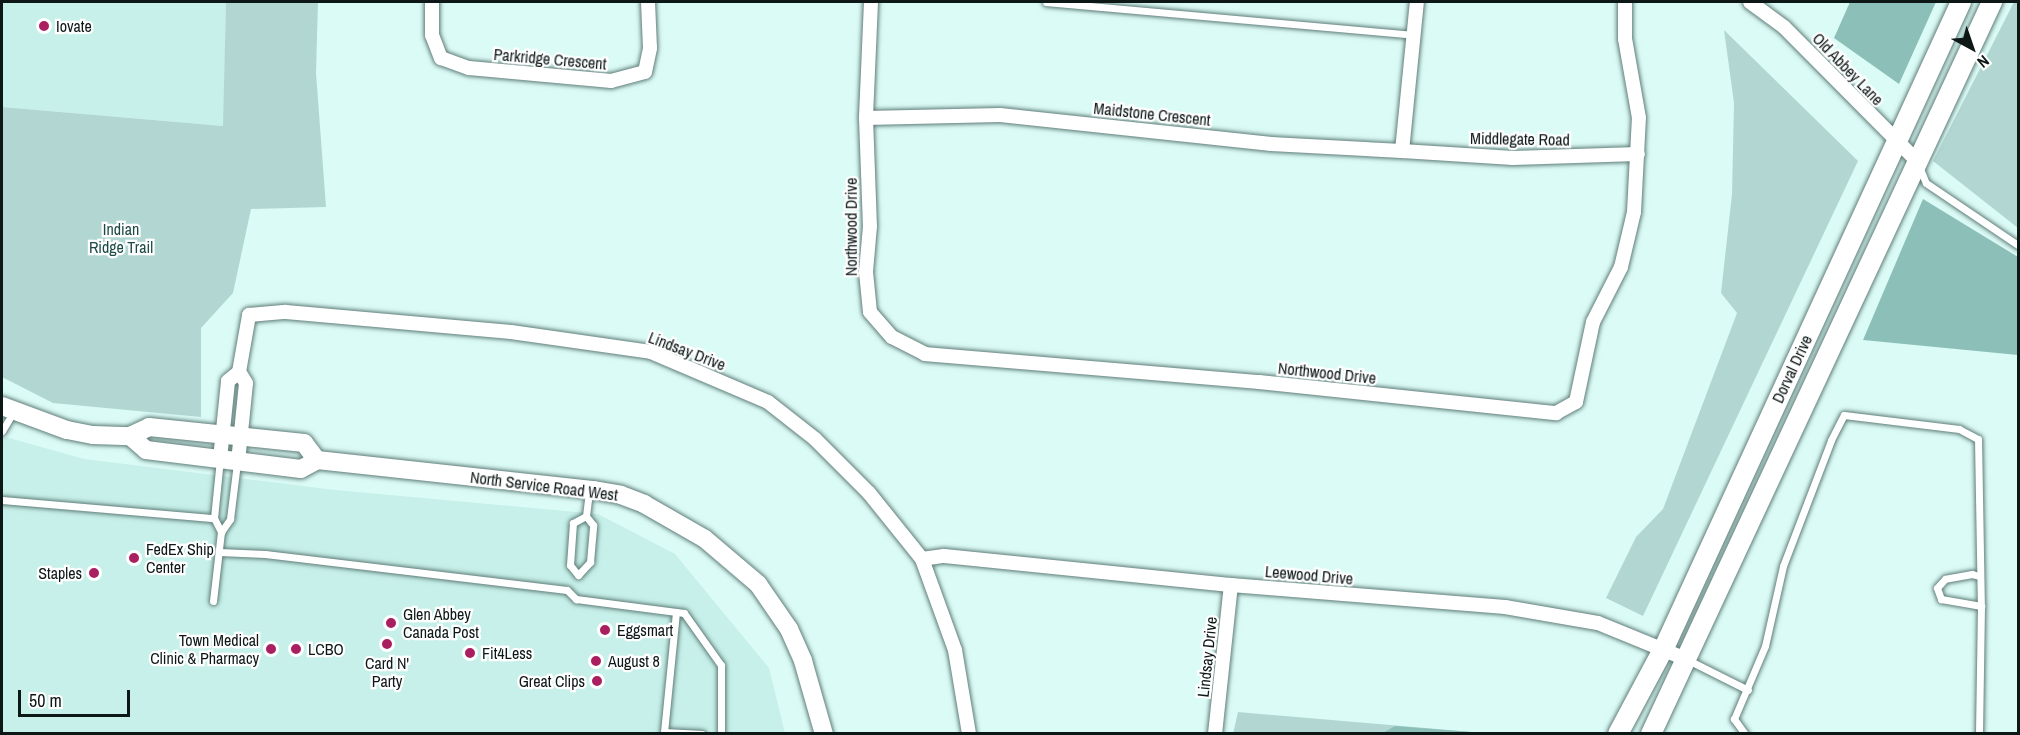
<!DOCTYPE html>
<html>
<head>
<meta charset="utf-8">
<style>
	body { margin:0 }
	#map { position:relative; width:2020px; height:735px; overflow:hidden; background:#dbfbf6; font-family:"Archivo Narrow",sans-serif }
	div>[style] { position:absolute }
	.built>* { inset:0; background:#c6f0e9 }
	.green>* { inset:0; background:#b2d7d2 }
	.forest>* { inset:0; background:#8cbfb8 }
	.roads { filter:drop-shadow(0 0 2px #607d79) drop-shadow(0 0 2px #607d79) }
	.service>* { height:7px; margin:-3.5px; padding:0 3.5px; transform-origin:3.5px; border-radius:3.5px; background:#fff }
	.minor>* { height:14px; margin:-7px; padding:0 7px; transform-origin:7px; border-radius:7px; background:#fff }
	.tertiary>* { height:18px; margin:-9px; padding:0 9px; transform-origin:9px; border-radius:9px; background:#fff }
	.secondary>* { height:20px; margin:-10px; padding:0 10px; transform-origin:10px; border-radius:10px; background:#fff }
	.dots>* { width:16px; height:16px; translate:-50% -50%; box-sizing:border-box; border:3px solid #fff; border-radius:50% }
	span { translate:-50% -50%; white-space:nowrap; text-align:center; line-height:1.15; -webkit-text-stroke:4.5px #fff; paint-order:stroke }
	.poi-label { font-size:16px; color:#0c1716 }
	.left { translate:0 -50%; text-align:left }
	.right { translate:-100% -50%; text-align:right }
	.street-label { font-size:16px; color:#0c1716 }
	.park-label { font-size:16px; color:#1c4a45 }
	.frame { position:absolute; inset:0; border:3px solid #0c1716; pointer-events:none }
	.north { position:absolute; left:1942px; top:18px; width:60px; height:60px; -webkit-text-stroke:4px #fff; paint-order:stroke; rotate:140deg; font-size:16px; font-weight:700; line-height:24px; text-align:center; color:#0c1716 }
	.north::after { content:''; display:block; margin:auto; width:21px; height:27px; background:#0c1716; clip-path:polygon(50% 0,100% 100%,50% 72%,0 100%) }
	.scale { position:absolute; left:18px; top:690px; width:112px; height:27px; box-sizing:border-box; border:3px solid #0c1716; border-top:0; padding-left:8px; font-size:18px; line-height:21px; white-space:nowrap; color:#0c1716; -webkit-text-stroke:4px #fff; paint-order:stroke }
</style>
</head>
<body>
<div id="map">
	<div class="built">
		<div style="clip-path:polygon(2px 2px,226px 2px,224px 126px,2px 107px)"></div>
		<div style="clip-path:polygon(2px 436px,84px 459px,335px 490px,598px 514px,675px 554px,769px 668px,785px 733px,2px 733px)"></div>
	</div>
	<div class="green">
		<div style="clip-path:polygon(226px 2px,318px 2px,316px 73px,326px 207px,251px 209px,233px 293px,201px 328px,201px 417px,53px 403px,2px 377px,2px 107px,223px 126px)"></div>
		<div style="clip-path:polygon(2014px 2px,2018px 2px,2018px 228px,1933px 161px)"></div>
		<div style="clip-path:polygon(1724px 30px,1858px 161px,1643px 616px,1606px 598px,1636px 537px,1663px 509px,1737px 313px,1721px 293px,1732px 194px,1734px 103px)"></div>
		<div style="clip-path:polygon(1238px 712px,1484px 733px,1233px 734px)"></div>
	</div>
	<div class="forest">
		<div style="clip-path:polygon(1850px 2px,1936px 2px,1899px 84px,1834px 38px)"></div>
		<div style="clip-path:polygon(1923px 199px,2018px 257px,2018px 355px,1863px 340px)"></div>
		<div style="clip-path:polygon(1395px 726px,1484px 733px,1383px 733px)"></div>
	</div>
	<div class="roads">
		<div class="service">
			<div style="left:1046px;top:2px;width:369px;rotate:5.1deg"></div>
			<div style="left:1919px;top:166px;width:18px;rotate:68deg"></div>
			<div style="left:1926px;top:183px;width:111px;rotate:34deg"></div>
			<div style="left:2px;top:431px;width:23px;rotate:-59deg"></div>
			<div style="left:220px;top:459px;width:59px;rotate:95.8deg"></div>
			<div style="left:214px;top:518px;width:16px;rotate:63deg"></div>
			<div style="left:2px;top:500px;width:213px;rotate:4.9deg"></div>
			<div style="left:586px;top:516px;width:15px;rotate:152deg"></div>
			<div style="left:573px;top:523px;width:42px;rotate:94.1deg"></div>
			<div style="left:570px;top:565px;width:13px;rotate:51deg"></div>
			<div style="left:578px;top:575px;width:18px;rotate:-47deg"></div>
			<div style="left:590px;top:562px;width:37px;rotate:-85deg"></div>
			<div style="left:593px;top:525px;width:11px;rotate:-128deg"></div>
			<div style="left:586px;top:516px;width:26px;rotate:-83deg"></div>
			<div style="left:219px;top:552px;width:46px;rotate:2.5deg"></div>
			<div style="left:265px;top:554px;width:304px;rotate:6.8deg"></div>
			<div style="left:567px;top:590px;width:13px;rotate:45deg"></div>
			<div style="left:576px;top:599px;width:109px;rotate:7.4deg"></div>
			<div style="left:684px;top:613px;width:64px;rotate:54.6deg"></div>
			<div style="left:721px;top:665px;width:69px;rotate:90deg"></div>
			<div style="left:1979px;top:576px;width:7px;rotate:-164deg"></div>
			<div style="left:1972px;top:574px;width:27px;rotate:170deg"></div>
			<div style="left:1945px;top:579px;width:12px;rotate:132deg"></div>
			<div style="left:1937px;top:588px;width:12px;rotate:70deg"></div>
			<div style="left:1941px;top:599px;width:41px;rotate:9.9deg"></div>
			<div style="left:213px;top:601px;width:69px;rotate:-83.4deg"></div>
			<div style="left:221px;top:532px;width:16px;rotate:-55deg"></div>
			<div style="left:230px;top:519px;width:56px;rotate:-82.9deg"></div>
			<div style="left:676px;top:612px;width:121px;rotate:95.7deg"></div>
			<div style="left:664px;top:732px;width:38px;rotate:3deg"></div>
			<div style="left:1688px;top:660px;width:67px;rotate:26.6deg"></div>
			<div style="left:1745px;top:734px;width:19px;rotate:-126deg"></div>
			<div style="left:1734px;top:719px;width:79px;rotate:-67deg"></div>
			<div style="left:1765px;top:646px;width:82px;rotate:-77.3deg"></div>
			<div style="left:1783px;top:566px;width:135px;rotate:-69.1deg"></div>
			<div style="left:1831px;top:440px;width:28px;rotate:-63deg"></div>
			<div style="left:1844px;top:415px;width:116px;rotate:6.9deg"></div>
			<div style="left:1959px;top:429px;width:21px;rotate:28deg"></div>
			<div style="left:1978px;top:439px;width:167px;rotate:89deg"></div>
			<div style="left:1981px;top:606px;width:128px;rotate:90.9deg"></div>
		</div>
		<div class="minor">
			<div style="left:432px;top:2px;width:33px;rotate:90deg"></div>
			<div style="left:432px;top:35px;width:25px;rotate:69deg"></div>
			<div style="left:441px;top:58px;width:30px;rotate:20deg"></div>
			<div style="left:469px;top:68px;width:143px;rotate:5.2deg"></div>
			<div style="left:611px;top:81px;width:35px;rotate:-15deg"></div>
			<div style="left:645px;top:72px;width:25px;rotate:-78deg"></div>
			<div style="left:650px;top:48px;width:46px;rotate:-92.5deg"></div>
			<div style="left:871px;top:2px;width:116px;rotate:92.5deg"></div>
			<div style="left:866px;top:118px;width:134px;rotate:-1.3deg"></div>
			<div style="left:1000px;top:115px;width:273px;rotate:6.1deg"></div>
			<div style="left:1271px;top:144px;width:131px;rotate:3.1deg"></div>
			<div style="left:1402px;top:151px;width:150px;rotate:-84.3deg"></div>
			<div style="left:1750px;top:2px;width:42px;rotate:36.3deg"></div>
			<div style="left:1784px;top:27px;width:192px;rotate:45.2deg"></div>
			<div style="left:866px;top:118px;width:108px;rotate:87.9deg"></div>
			<div style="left:870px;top:226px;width:46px;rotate:95deg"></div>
			<div style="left:866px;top:272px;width:40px;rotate:84.3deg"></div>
			<div style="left:870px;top:312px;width:33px;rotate:49deg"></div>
			<div style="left:892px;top:337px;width:37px;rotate:27deg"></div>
			<div style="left:925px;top:354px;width:335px;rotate:4.8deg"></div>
			<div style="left:1259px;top:382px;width:299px;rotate:6deg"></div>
			<div style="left:1556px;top:413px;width:23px;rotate:-29deg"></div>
			<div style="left:1576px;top:402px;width:82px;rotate:-78deg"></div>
			<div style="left:1593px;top:322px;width:62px;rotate:-63deg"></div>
			<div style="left:1621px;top:267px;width:57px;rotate:-76.7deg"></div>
			<div style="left:1634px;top:212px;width:94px;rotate:-87deg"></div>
			<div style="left:1639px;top:118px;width:80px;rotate:-100deg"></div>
			<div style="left:1625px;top:39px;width:37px;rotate:-90deg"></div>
			<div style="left:1402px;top:151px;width:111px;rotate:3.6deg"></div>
			<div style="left:1513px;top:158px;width:125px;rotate:-1.8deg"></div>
			<div style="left:220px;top:459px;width:78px;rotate:-84.1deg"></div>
			<div style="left:228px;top:381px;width:14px;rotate:-39deg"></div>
			<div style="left:239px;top:372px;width:58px;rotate:-80deg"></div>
			<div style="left:249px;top:315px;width:37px;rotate:-5deg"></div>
			<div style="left:286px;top:312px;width:226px;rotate:5.1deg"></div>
			<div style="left:511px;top:332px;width:141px;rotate:8.1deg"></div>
			<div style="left:651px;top:352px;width:127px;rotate:23.1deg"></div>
			<div style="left:768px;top:402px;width:60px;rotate:38.2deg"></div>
			<div style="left:815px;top:439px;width:76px;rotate:45deg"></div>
			<div style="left:869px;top:493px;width:85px;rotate:51.2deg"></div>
			<div style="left:922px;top:559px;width:97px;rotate:70.1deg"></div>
			<div style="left:955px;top:650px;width:85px;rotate:80.5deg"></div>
			<div style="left:238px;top:462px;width:79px;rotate:-84.2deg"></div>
			<div style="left:246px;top:383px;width:13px;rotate:-122deg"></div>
			<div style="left:922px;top:559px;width:22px;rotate:-8deg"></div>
			<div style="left:944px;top:556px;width:288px;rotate:5.8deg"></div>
			<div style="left:1231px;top:585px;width:275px;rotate:4.6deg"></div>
			<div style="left:1505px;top:607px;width:94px;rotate:9.8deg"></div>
			<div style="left:1598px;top:623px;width:95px;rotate:22.2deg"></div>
			<div style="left:1215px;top:734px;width:150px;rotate:-83.9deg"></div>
		</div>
		<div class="tertiary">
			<div style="left:2px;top:406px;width:69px;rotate:20.3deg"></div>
			<div style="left:67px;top:430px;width:26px;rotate:11deg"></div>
			<div style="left:93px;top:435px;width:37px;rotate:2deg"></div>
			<div style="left:130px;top:436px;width:21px;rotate:-25deg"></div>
			<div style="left:149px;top:427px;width:156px;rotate:5.9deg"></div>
			<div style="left:304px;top:443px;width:21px;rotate:53deg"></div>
			<div style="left:130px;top:436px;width:21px;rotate:41deg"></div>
			<div style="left:146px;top:450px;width:156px;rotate:7deg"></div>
			<div style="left:301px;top:469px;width:18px;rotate:-29deg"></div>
			<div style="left:317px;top:460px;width:279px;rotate:6.2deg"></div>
			<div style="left:594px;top:490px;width:27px;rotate:10deg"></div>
			<div style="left:621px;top:495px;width:25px;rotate:21deg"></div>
			<div style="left:644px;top:504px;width:70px;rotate:29.8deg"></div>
			<div style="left:705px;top:539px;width:70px;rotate:40.3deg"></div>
			<div style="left:758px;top:584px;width:55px;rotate:55.4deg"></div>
			<div style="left:789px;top:629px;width:35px;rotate:66deg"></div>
			<div style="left:803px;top:661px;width:76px;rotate:74deg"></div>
		</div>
		<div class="secondary">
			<div style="left:1618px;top:734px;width:98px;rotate:-61.9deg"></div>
			<div style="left:1664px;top:648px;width:711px;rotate:-65.31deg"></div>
			<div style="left:1651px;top:734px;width:808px;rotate:-65.02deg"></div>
		</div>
	</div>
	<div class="dots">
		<div style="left:44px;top:26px;background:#aa1f60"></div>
		<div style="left:134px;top:558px;background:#aa1f60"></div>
		<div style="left:94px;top:573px;background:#aa1f60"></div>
		<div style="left:391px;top:623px;background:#aa1f60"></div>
		<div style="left:605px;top:630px;background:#aa1f60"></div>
		<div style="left:387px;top:644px;background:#aa1f60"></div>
		<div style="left:271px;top:649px;background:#aa1f60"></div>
		<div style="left:296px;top:649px;background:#aa1f60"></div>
		<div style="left:470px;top:653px;background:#aa1f60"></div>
		<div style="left:596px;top:661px;background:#aa1f60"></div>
		<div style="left:597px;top:681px;background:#aa1f60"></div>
	</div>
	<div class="poi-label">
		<span class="left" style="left:56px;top:26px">Iovate</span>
		<span class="left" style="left:146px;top:558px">FedEx Ship<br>Center</span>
		<span class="right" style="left:82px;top:573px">Staples</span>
		<span class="left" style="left:403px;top:623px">Glen Abbey<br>Canada Post</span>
		<span class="left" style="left:617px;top:630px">Eggsmart</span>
		<span class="right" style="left:259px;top:649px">Town Medical<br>Clinic &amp; Pharmacy</span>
		<span class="left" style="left:308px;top:649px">LCBO</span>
		<span class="left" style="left:482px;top:653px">Fit4Less</span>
		<span class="left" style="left:608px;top:661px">August 8</span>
		<span style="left:387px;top:672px">Card N'<br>Party</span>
		<span class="right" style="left:585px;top:681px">Great Clips</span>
	</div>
	<div class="street-label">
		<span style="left:550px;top:59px;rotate:5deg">Parkridge Crescent</span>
		<span style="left:1848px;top:69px;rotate:46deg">Old Abbey Lane</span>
		<span style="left:1152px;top:114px;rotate:6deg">Maidstone Crescent</span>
		<span style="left:1520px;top:139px;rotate:1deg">Middlegate Road</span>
		<span style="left:851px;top:227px;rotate:-90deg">Northwood Drive</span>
		<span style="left:687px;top:351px;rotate:21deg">Lindsay Drive</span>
		<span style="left:1792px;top:369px;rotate:-65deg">Dorval Drive</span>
		<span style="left:1327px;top:373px;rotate:6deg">Northwood Drive</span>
		<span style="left:544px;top:486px;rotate:7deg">North Service Road West</span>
		<span style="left:1309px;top:575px;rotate:5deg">Leewood Drive</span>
		<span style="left:1207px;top:657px;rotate:-84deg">Lindsay Drive</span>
	</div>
	<div class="park-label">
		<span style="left:121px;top:238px">Indian<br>Ridge Trail</span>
	</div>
	<div class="frame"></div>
	<div class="north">N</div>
	<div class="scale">50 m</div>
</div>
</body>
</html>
